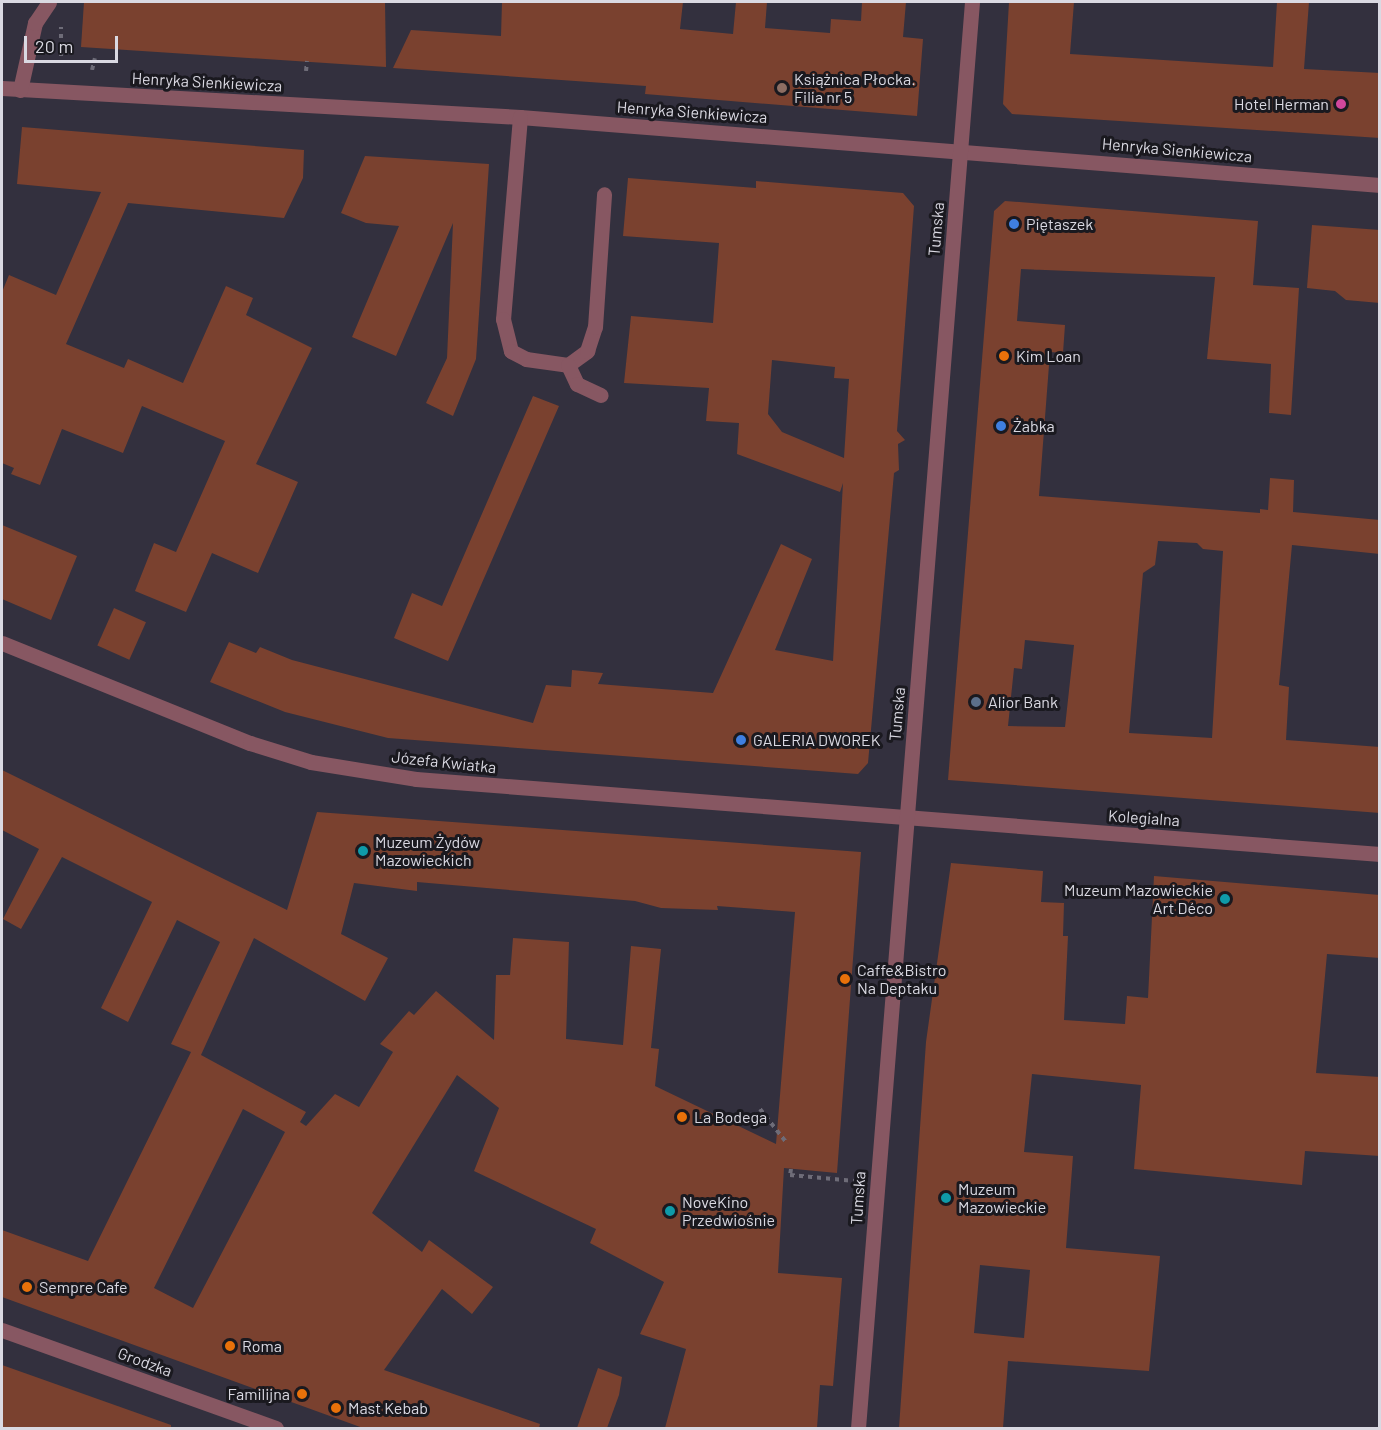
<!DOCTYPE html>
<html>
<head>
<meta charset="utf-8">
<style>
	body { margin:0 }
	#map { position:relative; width:1381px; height:1430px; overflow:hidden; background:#33303e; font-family:Barlow,sans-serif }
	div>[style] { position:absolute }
	.building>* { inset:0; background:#7a412f; transform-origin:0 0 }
	.path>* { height:4px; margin-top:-2px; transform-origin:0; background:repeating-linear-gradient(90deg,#6e6c78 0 4.5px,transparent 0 9px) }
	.minor>* { height:15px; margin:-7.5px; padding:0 7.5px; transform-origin:7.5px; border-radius:7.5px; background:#875762 }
	.dots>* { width:16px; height:16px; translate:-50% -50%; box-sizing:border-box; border:3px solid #1a191f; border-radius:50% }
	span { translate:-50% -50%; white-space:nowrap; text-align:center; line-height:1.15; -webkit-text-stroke:6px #1a191f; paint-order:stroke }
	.poi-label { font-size:16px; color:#dad9e2 }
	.left { translate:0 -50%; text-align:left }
	.right { translate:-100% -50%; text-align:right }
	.street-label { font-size:16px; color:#dad9e2 }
	.frame { position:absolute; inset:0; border:3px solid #dad9e2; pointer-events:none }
	.scale { position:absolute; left:24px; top:36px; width:94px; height:27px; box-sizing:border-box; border:3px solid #dad9e2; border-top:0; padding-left:8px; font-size:18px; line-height:21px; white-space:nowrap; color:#dad9e2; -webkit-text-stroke:4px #1a191f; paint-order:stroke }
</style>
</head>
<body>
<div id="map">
	<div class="building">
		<div style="clip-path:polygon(84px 2px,385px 2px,386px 67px,81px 47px)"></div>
		<div style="clip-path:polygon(502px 2px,683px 2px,680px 29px,733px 34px,736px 2px,767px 2px,765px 28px,830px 33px,831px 19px,861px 21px,862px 2px,906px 2px,903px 37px,923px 39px,917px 116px,645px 94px,646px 86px,393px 68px,411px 30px,501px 36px)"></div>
		<div style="clip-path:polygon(1009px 2px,1074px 2px,1070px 54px,1273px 67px,1277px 2px,1309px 2px,1304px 69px,1380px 73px,1380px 138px,1012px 114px,1003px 104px)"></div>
		<div style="clip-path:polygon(22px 127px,304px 150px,303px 178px,284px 218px,128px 203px,66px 344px,124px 368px,128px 359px,183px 383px,226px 286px,253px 298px,246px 315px,312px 348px,256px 464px,298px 482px,258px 573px,212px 553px,186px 612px,135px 591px,154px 543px,176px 552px,225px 441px,142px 406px,123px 453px,62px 429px,40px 485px,11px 474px,14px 468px,2px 463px,2px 292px,9px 275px,56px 295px,101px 192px,17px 184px)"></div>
		<div style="clip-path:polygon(365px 156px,489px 164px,476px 359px,453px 416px,426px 403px,447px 358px,453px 223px,396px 356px,352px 337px,399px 226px,366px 223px,341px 213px)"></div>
		<div style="clip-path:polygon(evenodd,628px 178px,756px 188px,756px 181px,903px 193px,914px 206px,897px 431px,905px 440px,898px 444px,899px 470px,894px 473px,868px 763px,858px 774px,388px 738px,285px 712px,210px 682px,229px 642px,256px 653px,260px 647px,292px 660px,533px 723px,546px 685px,571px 687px,572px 670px,603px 673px,598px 684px,713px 693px,781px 544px,812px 559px,775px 650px,833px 661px,843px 483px,840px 492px,737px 454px,739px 423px,706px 421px,709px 388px,624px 383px,631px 316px,713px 323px,719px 243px,623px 236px,628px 178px,772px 360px,835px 367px,834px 378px,849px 379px,844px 458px,782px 432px,768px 414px,772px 360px)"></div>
		<div style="clip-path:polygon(evenodd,1005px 201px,1258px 221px,1253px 285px,1299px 288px,1291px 415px,1269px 413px,1271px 364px,1207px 359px,1215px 277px,1021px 269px,1017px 321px,1065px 325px,1063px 353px,1050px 352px,1039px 496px,1260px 513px,1260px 509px,1268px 510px,1270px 478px,1294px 480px,1293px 512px,1380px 520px,1380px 554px,1292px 545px,1279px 685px,1289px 687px,1286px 740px,1380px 747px,1380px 813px,948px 780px,994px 211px,1005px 201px,1158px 541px,1197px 543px,1203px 549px,1223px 551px,1212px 738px,1129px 733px,1143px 573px,1155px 565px,1158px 541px,1005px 201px,1025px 640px,1074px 645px,1065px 727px,1008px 726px,1014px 668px,1022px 669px,1025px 640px)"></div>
		<div style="clip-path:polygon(1312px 225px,1380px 230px,1380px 303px,1346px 300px,1335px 291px,1307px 288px)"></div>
		<div style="clip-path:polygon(533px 396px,559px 406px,448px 661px,394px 638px,412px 593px,442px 606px)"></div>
		<div style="clip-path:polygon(2px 525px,77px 556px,51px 620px,2px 599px)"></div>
		<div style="left:114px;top:608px;width:35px;height:41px;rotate:24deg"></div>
		<div style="clip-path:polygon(evenodd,2px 770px,287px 910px,317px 812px,861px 852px,837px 1173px,784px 1168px,778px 1273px,842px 1278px,833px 1386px,820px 1385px,817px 1428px,665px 1428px,686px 1349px,640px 1334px,664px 1282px,590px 1243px,596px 1229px,474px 1171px,499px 1108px,457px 1075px,372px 1213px,422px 1252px,429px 1240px,493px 1287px,472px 1314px,442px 1289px,384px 1370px,540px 1424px,539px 1428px,363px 1428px,2px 1297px,2px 1230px,88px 1261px,191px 1052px,171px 1044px,220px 942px,177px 920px,128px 1022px,101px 1008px,152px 902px,62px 857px,21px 929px,3px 919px,39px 849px,2px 830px,2px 770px,417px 882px,635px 901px,661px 908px,718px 910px,717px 906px,795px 912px,776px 1144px,655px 1086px,659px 1049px,651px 1048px,661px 949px,631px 946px,623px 1045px,566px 1039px,569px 942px,513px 938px,510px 975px,496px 975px,494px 1040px,436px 991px,414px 1015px,409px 1011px,380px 1044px,393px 1052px,359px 1107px,335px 1094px,306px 1126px,300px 1122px,306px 1112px,201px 1055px,254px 938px,365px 1001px,388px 958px,341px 934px,354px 883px,417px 891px,417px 882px,2px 770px,243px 1109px,285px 1132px,193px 1308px,154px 1288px,243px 1109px)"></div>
		<div style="clip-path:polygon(evenodd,951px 863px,1043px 871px,1041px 902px,1064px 903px,1063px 936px,1068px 936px,1064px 1020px,1125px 1024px,1127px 996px,1148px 998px,1154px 876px,1380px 895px,1380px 958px,1327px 954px,1316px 1073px,1380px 1077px,1380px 1156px,1305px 1151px,1302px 1185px,1134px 1169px,1141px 1085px,1032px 1074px,1024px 1152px,1073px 1156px,1066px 1248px,1160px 1256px,1149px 1371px,1008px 1361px,1003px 1428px,899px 1428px,926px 1042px,951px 863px,980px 1265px,1030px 1270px,1024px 1338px,974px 1333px,980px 1265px)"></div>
		<div style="clip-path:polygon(2px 1365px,171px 1425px,171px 1428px,2px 1428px)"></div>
		<div style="clip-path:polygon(598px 1368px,622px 1377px,619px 1395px,607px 1428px,577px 1428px)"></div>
	</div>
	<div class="path">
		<div style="left:61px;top:56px;width:29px;rotate:-90deg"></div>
		<div style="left:92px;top:70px;width:12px;rotate:-76deg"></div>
		<div style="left:306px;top:71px;width:10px;rotate:-84deg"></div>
		<div style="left:760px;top:1109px;width:42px;rotate:51.8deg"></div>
		<div style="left:791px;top:1169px;width:6px;rotate:99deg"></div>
		<div style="left:790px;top:1175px;width:65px;rotate:5.3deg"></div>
	</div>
	<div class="minor">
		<div style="left:2px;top:88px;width:519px;rotate:3.2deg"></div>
		<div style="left:520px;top:117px;width:863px;rotate:4.52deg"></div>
		<div style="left:20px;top:90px;width:69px;rotate:-77.4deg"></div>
		<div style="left:35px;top:23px;width:25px;rotate:-56deg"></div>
		<div style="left:520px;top:117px;width:203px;rotate:94.8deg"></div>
		<div style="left:503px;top:319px;width:33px;rotate:76deg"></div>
		<div style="left:511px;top:351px;width:17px;rotate:28deg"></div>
		<div style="left:526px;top:359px;width:42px;rotate:8.1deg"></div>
		<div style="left:568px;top:365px;width:24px;rotate:-36deg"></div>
		<div style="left:587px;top:351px;width:25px;rotate:-72deg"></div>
		<div style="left:595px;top:327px;width:133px;rotate:-86.1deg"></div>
		<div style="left:568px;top:365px;width:21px;rotate:65deg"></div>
		<div style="left:577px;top:384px;width:26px;rotate:25deg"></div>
		<div style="left:2px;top:643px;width:267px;rotate:22deg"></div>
		<div style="left:250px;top:743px;width:64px;rotate:17.3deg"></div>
		<div style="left:311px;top:762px;width:106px;rotate:9.2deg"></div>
		<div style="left:416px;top:779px;width:967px;rotate:4.45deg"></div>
		<div style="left:2px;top:1330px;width:291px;rotate:19.7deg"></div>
		<div style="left:858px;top:1428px;width:1431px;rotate:-85.43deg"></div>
	</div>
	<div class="dots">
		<div style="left:782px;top:88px;background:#8d6e63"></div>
		<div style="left:1341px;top:104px;background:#d1479c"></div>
		<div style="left:1014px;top:224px;background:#3f7fe0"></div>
		<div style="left:1004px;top:356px;background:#e8710a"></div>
		<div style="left:1001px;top:426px;background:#3f7fe0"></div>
		<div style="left:976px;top:702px;background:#5c6f8a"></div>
		<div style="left:741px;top:740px;background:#3f7fe0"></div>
		<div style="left:363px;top:851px;background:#0f9aa8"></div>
		<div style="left:1225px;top:899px;background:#0f9aa8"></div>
		<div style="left:845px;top:979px;background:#e8710a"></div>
		<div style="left:682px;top:1117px;background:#e8710a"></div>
		<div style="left:946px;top:1198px;background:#0f9aa8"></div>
		<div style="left:670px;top:1211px;background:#0f9aa8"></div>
		<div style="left:27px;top:1287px;background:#e8710a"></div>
		<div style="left:230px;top:1346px;background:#e8710a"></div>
		<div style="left:302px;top:1394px;background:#e8710a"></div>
		<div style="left:336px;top:1408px;background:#e8710a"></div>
	</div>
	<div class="poi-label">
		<span class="left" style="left:794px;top:88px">Książnica Płocka.<br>Filia nr 5</span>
		<span class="right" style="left:1329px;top:104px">Hotel Herman</span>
		<span class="left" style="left:1026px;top:224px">Piętaszek</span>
		<span class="left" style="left:1016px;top:356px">Kim Loan</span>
		<span class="left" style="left:1013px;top:426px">Żabka</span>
		<span class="left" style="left:988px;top:702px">Alior Bank</span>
		<span class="left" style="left:753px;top:740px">GALERIA DWOREK</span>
		<span class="left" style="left:375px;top:851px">Muzeum Żydów<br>Mazowieckich</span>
		<span class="right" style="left:1213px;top:899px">Muzeum Mazowieckie<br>Art Déco</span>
		<span class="left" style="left:857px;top:979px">Caffe&amp;Bistro<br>Na Deptaku</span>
		<span class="left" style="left:694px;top:1117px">La Bodega</span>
		<span class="left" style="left:958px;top:1198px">Muzeum<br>Mazowieckie</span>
		<span class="left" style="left:682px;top:1211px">NoveKino<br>Przedwiośnie</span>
		<span class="left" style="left:39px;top:1287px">Sempre Cafe</span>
		<span class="left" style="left:242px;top:1346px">Roma</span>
		<span class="right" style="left:290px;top:1394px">Familijna</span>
		<span class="left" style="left:348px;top:1408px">Mast Kebab</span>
	</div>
	<div class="street-label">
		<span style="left:207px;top:82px;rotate:3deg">Henryka Sienkiewicza</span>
		<span style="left:692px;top:112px;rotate:4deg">Henryka Sienkiewicza</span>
		<span style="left:1177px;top:150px;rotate:5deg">Henryka Sienkiewicza</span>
		<span style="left:936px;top:229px;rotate:-85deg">Tumska</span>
		<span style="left:897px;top:714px;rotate:-85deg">Tumska</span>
		<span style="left:444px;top:762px;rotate:6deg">Józefa Kwiatka</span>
		<span style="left:1144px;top:818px;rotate:4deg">Kolegialna</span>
		<span style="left:858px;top:1198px;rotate:-86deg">Tumska</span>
		<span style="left:145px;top:1362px;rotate:20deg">Grodzka</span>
	</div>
	<div class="frame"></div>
	<div class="scale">20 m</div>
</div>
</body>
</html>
